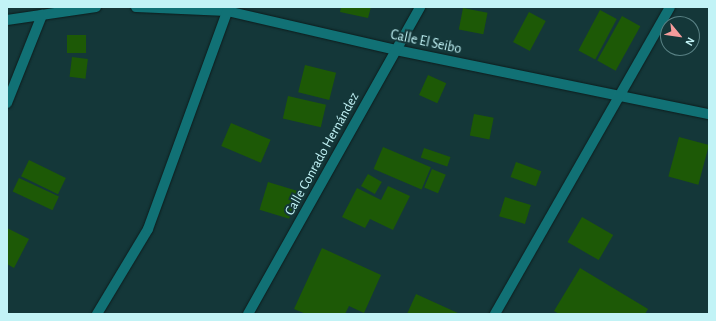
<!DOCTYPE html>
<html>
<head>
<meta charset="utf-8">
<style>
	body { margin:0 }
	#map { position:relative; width:716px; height:321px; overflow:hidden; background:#143739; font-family:"Alegreya Sans",sans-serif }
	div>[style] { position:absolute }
	.building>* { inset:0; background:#1d5906; transform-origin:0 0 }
	.roads { filter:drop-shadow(0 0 1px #0d1c1c) drop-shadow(0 0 1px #0d1c1c) }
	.minor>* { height:10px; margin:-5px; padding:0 5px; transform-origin:5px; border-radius:5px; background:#117175 }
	span { translate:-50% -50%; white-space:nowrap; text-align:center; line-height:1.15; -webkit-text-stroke:4px #143739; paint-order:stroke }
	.street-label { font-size:14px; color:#c2f3f6 }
	.frame { position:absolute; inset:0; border:8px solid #c2f3f6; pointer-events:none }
	.north { position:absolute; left:660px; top:16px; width:40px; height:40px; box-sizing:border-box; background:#143739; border:1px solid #5a8285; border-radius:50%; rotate:119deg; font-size:11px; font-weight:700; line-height:16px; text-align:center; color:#c2f3f6 }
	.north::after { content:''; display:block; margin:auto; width:14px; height:18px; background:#f59b9b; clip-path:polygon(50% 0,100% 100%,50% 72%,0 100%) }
</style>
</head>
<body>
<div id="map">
	<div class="building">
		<div style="clip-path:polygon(341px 7px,371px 7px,368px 18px,340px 12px)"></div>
		<div style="left:463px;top:8px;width:25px;height:22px;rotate:11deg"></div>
		<div style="left:600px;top:10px;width:19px;height:46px;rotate:28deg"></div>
		<div style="left:529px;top:12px;width:19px;height:34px;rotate:28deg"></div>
		<div style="left:622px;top:16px;width:21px;height:51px;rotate:29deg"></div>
		<div style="left:67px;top:35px;width:19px;height:18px"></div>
		<div style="left:72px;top:57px;width:16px;height:20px;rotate:7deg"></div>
		<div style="left:305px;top:65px;width:32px;height:28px;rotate:14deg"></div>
		<div style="left:428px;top:75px;width:20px;height:22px;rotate:24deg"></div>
		<div style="left:288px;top:96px;width:39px;height:23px;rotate:13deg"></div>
		<div style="left:474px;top:114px;width:20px;height:22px;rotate:11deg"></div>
		<div style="left:231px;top:123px;width:43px;height:25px;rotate:23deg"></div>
		<div style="left:679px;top:137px;width:31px;height:41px;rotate:15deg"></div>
		<div style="left:383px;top:147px;width:52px;height:24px;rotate:23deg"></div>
		<div style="left:424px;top:148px;width:28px;height:10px;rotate:19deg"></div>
		<div style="left:29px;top:160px;width:41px;height:18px;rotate:26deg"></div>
		<div style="left:516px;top:162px;width:27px;height:16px;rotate:20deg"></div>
		<div style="left:432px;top:169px;width:15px;height:20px;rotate:23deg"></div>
		<div style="left:368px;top:174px;width:16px;height:14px;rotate:30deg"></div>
		<div style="left:19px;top:178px;width:44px;height:15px;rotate:25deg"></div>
		<div style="left:268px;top:182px;width:31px;height:29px;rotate:17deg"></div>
		<div style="clip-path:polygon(388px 186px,410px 196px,393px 230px,370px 219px,365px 228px,342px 217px,357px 188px,381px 200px)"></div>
		<div style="left:505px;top:197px;width:27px;height:20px;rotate:17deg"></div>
		<div style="left:582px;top:217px;width:36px;height:29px;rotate:30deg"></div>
		<div style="clip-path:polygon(7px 228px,29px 239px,14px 268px,7px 264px)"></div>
		<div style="clip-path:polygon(322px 248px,381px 275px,364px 313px,349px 306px,345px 314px,306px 314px,294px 309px)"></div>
		<div style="clip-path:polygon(580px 268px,648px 309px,645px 314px,559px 314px,554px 311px)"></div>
		<div style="clip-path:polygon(416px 294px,460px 314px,407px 314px)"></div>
	</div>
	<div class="roads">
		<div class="minor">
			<div style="left:136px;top:7px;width:91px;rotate:2.5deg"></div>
			<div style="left:227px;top:11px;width:173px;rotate:13deg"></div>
			<div style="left:396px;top:50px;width:319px;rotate:11.6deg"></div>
			<div style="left:7px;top:20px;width:90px;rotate:-8.3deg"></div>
			<div style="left:7px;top:103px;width:95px;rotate:-68.3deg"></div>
			<div style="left:97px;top:314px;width:99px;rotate:-59deg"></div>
			<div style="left:148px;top:229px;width:236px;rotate:-70deg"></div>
			<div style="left:248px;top:314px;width:352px;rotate:-60.7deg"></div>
			<div style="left:495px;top:314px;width:353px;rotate:-60.3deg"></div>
		</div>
	</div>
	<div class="street-label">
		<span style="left:426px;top:42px;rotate:12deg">Calle El Seibo</span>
		<span style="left:322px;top:154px;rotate:-61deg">Calle Conrado Hernández</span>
	</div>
	<div class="frame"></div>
	<div class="north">N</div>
</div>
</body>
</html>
